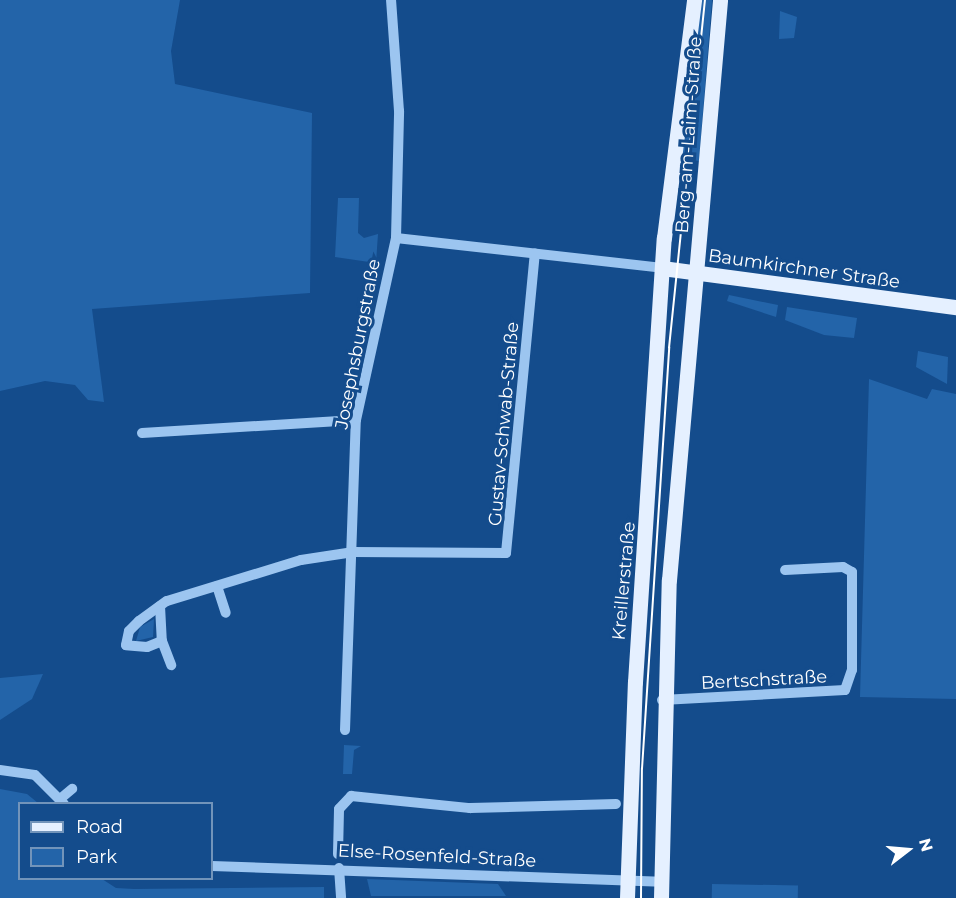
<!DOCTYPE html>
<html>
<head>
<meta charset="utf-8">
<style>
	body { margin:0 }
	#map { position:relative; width:956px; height:898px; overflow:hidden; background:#144c8c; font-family:Montserrat,sans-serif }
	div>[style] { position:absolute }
	.green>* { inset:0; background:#2364a9; transform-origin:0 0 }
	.minor>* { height:10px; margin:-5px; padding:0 5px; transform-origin:5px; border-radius:5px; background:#9cc5f0 }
	.major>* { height:15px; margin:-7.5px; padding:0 7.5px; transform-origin:7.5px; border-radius:7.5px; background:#e5f0ff }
	.tram>* { height:1.5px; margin:-0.75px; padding:0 0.75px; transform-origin:0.75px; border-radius:0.75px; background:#fff }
	span { translate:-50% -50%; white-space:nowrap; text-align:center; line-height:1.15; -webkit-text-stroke:6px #144c8c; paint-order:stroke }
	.street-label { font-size:18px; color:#fff }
	.legend { position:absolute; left:18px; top:802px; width:195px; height:78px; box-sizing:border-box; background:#144c8c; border:2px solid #7294ba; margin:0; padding:8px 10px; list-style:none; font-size:18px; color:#fff }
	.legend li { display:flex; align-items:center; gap:12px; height:30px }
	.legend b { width:30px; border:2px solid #7294ba }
	.north { position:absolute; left:878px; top:820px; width:60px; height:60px; -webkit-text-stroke:4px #144c8c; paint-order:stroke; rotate:74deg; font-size:16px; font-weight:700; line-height:24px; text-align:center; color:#fff }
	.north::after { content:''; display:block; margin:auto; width:21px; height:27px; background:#fff; clip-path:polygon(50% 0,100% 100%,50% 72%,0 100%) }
</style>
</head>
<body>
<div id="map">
	<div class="green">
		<div style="clip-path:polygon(0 0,180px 0,171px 51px,175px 84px,312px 113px,310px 293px,92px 309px,104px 402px,88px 400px,75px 385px,45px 381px,0 391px)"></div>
		<div style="clip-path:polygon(701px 0,712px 0,699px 161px,682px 158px)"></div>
		<div style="clip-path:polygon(780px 11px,797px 17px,794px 38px,779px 39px)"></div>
		<div style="clip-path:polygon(338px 198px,359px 198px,358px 233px,364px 238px,378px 234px,376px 263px,335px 257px)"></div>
		<div style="clip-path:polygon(729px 295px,778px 305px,776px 317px,727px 301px)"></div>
		<div style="clip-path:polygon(787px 307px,857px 318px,854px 338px,824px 335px,785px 320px)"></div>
		<div style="clip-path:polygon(918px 351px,948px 357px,947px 384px,916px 367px)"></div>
		<div style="clip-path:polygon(869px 379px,927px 399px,932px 389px,956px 394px,956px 699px,860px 697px)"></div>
		<div style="clip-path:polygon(154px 619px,153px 637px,136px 641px,140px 627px)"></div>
		<div style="clip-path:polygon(43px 674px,32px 699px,0 720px,0 678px)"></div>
		<div style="clip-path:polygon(344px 745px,361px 746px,354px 750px,352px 774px,343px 774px)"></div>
		<div style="clip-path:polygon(0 789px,27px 794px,38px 803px,20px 804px,20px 878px,102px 879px,116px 888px,134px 889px,324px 887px,324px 898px,0 898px)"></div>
		<div style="clip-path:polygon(367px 879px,498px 884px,506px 896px,371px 896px)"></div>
		<div style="left:712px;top:884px;width:86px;height:14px;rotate:1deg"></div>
	</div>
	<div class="minor">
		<div style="left:396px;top:238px;width:268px;rotate:6.4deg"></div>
		<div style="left:142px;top:433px;width:214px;rotate:-3.5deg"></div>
		<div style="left:217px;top:586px;width:28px;rotate:72deg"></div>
		<div style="left:160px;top:606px;width:35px;rotate:87deg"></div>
		<div style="left:162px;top:641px;width:16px;rotate:158deg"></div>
		<div style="left:147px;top:647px;width:21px;rotate:-175deg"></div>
		<div style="left:126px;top:645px;width:14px;rotate:-78deg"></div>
		<div style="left:129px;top:631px;width:14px;rotate:-45deg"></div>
		<div style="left:139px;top:621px;width:34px;rotate:-36deg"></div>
		<div style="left:167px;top:601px;width:140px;rotate:-17deg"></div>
		<div style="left:301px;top:560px;width:53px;rotate:-8.7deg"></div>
		<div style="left:353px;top:552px;width:153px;rotate:0.4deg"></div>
		<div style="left:506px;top:553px;width:301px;rotate:-84.5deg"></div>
		<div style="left:162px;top:641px;width:26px;rotate:69deg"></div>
		<div style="left:662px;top:700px;width:183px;rotate:-3.1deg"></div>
		<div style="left:845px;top:690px;width:21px;rotate:-71deg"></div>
		<div style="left:852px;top:670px;width:98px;rotate:-90deg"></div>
		<div style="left:852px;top:572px;width:10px;rotate:-151deg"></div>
		<div style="left:843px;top:567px;width:58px;rotate:177deg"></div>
		<div style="left:345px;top:730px;width:310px;rotate:-88deg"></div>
		<div style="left:356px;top:420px;width:186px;rotate:-77.6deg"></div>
		<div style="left:396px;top:238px;width:127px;rotate:-88.6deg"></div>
		<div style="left:399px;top:111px;width:111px;rotate:-94.1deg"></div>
		<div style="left:0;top:770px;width:35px;rotate:8deg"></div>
		<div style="left:35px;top:775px;width:41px;rotate:45deg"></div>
		<div style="left:60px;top:799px;width:16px;rotate:-40deg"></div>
		<div style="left:338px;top:854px;width:45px;rotate:-88.7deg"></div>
		<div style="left:339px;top:809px;width:18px;rotate:-47deg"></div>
		<div style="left:351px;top:796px;width:120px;rotate:5.8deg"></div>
		<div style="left:470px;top:808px;width:146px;rotate:-1.6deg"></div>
		<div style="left:212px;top:866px;width:449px;rotate:2deg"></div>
		<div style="left:339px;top:868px;width:30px;rotate:86deg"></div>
	</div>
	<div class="major">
		<div style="left:662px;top:268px;width:297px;rotate:7.6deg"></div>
		<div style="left:627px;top:898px;width:216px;rotate:-87.9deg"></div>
		<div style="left:635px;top:682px;width:445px;rotate:-86.3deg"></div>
		<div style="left:664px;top:238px;width:240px;rotate:-82.8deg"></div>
		<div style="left:661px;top:898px;width:318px;rotate:-88.6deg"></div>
		<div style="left:669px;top:580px;width:582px;rotate:-84.97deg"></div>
	</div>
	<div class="tram">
		<div style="left:641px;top:898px;width:129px;rotate:-89.6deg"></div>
		<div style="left:642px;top:769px;width:422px;rotate:-86.3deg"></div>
		<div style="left:669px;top:348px;width:350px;rotate:-84.1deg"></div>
	</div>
	<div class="street-label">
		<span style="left:689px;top:135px;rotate:-86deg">Berg-am-Laim-Straße</span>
		<span style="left:804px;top:269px;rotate:8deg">Baumkirchner Straße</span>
		<span style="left:358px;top:344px;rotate:-79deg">Josephsburgstraße</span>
		<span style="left:504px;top:424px;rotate:-85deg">Gustav-Schwab-Straße</span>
		<span style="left:624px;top:581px;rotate:-85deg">Kreillerstraße</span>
		<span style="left:764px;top:680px;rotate:-3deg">Bertschstraße</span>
		<span style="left:437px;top:856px;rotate:3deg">Else-Rosenfeld-Straße</span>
	</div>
	<ul class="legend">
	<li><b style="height:8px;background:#e5f0ff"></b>Road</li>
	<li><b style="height:16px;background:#2364a9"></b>Park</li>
	</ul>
	<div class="north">N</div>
</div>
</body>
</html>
